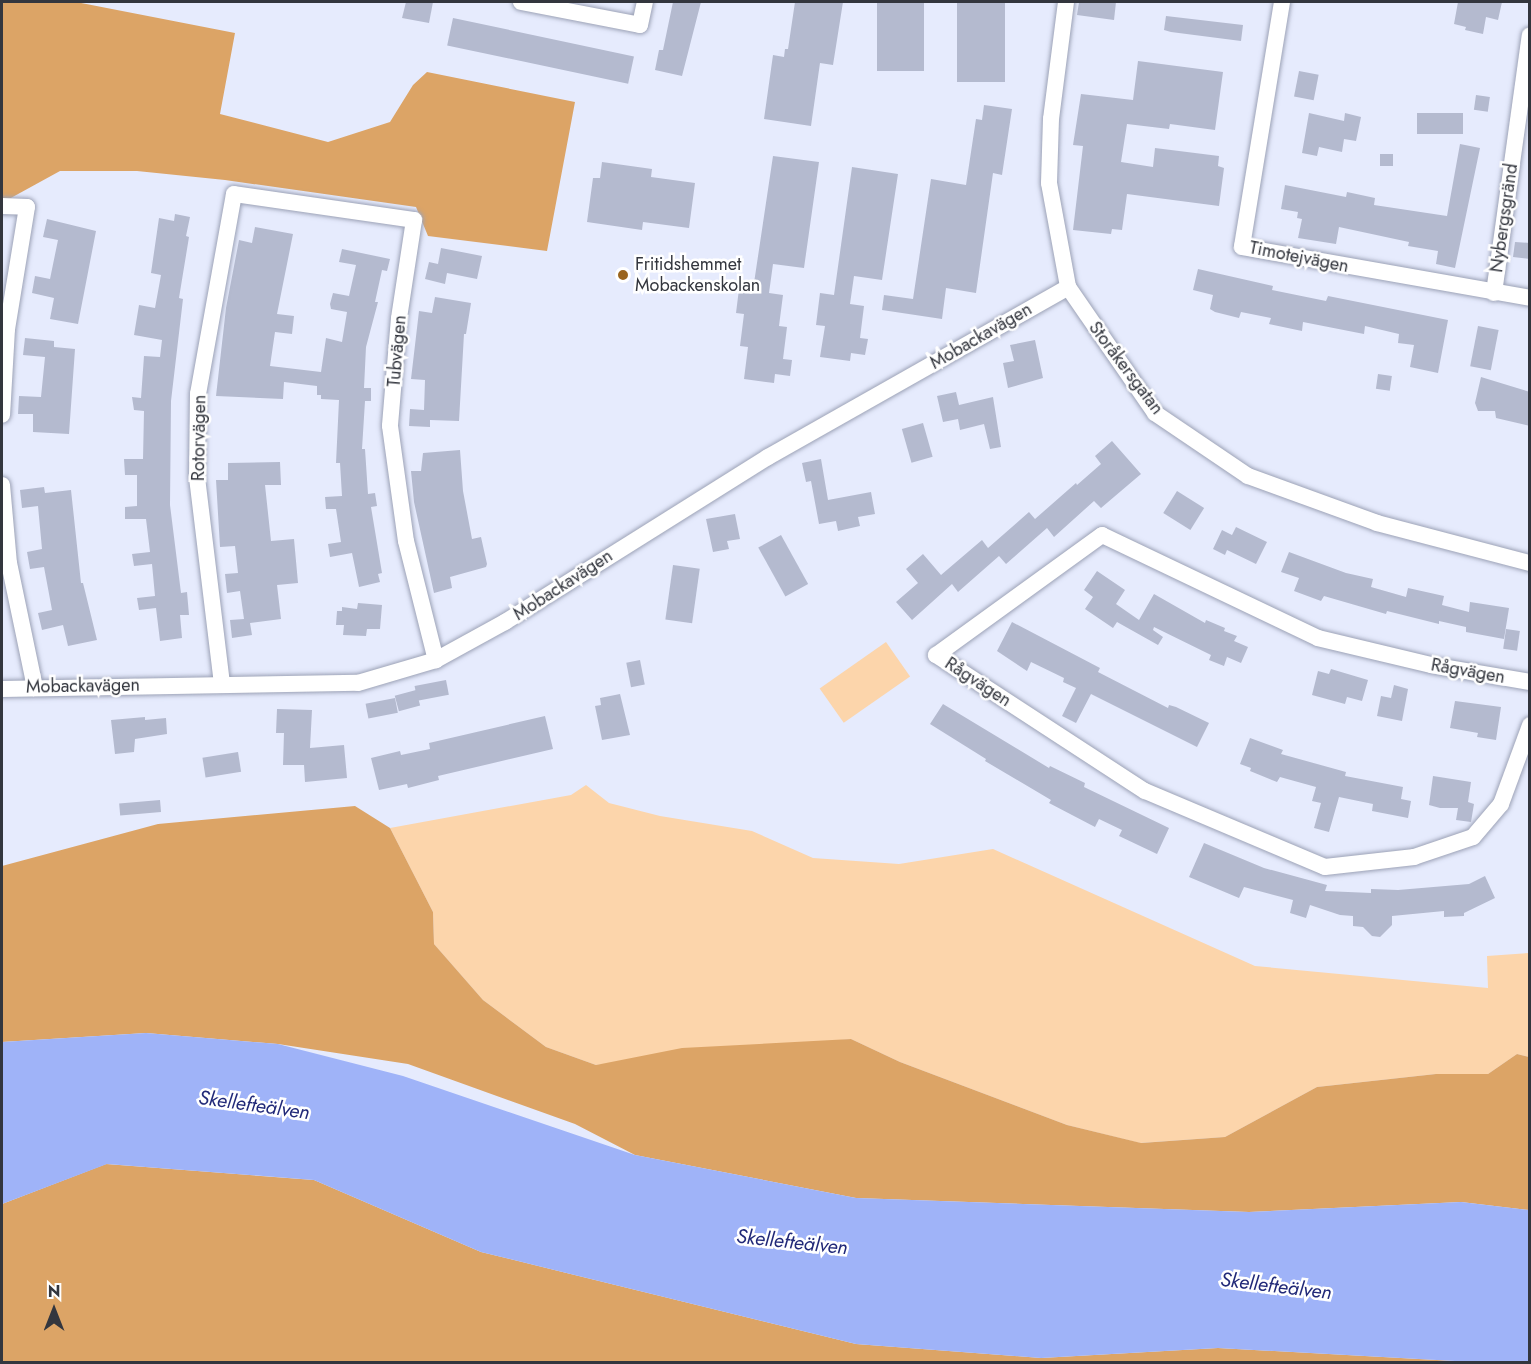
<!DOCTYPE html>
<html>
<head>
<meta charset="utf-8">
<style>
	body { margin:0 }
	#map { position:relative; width:1531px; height:1364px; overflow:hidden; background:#e6ebfd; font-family:Jost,sans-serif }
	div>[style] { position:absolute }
	.green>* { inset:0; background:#fcd5ab; transform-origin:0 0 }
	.forest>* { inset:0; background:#dca466 }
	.water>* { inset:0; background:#9fb3f8 }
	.building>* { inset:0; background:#b4bacf; transform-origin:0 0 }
	.roads { filter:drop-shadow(0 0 2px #9ca2b6) drop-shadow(0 0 2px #9ca2b6) }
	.minor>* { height:16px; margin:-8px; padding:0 8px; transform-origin:8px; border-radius:8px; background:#fff }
	.dots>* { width:16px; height:16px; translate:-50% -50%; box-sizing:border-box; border:3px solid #fff; border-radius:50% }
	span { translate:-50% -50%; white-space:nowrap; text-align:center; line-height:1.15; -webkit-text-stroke:5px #fff; paint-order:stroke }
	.street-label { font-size:18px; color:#33363e }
	.poi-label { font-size:18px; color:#33363e }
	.left { translate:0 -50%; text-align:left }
	.water-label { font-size:20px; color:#212978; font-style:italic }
	.frame { position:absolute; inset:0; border:3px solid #33363e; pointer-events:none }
	.north { position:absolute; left:24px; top:1280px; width:60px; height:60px; -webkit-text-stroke:4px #fff; paint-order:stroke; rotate:0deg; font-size:16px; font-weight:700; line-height:24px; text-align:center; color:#33363e }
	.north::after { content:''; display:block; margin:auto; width:21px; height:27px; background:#33363e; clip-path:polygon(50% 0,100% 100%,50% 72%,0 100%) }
</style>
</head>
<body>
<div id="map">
	<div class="green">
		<div style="left:886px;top:642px;width:42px;height:81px;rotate:55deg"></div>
		<div style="clip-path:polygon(586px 785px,609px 803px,660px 816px,752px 831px,813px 858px,899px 864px,993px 849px,1255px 966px,1488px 988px,1487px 956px,1529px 953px,1529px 1057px,1517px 1054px,1488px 1074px,1436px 1074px,1317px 1087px,1225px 1137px,1140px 1143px,1067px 1125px,900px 1062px,851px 1039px,596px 1065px,546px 1047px,483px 1000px,434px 944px,433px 912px,390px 828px,571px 795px)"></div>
	</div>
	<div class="forest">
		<div style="clip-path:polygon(2px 2px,76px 2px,235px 33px,220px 114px,328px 142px,390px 122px,413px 85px,427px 72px,575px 102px,547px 251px,428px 236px,416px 207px,225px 180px,137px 171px,60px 171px,9px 199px,2px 199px)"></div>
		<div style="clip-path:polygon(355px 806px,390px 828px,433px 912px,434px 944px,483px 1000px,546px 1047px,596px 1065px,682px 1048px,851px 1039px,900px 1062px,1067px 1125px,1141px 1143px,1225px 1137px,1317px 1087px,1436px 1074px,1488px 1074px,1517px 1054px,1529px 1057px,1529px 1210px,1461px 1202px,1249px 1212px,856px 1198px,635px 1155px,575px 1124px,408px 1064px,278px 1044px,146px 1033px,2px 1042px,2px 866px,158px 824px)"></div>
		<div style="clip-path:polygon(106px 1164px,314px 1180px,481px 1252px,856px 1344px,1041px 1358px,1218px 1348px,1473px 1362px,2px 1362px,2px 1204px)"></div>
	</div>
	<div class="water">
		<div style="clip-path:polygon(146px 1033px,278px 1044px,403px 1076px,635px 1155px,856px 1198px,1249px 1212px,1461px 1202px,1529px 1210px,1529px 1362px,1473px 1362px,1218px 1348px,1041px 1358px,856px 1344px,481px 1252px,314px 1180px,107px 1164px,2px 1204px,2px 1042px)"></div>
	</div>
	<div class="building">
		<div style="clip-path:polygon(406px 2px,433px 2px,429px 23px,402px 18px)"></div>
		<div style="clip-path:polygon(673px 2px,701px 2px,682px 76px,655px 70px,659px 50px,663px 50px)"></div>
		<div style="clip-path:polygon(795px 2px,843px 2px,833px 65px,820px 63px,811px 126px,764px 119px,773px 55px,784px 57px,785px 49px,788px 49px)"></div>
		<div style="left:877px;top:2px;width:47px;height:69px"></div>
		<div style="left:957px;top:2px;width:48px;height:80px"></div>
		<div style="clip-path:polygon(1079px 2px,1116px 2px,1114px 20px,1077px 15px)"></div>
		<div style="clip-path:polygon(1458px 2px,1502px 2px,1498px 20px,1486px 17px,1483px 34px,1465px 30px,1466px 27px,1454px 24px)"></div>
		<div style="clip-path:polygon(1166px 16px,1243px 25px,1241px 41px,1171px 32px,1164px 30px)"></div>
		<div style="left:453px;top:18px;width:185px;height:28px;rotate:12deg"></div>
		<div style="clip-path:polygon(1138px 61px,1223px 72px,1215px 130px,1170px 124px,1169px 129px,1127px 124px,1121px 162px,1153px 167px,1155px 148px,1219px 156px,1218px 166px,1224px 168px,1219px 206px,1127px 194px,1122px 230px,1112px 229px,1111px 234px,1073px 230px,1083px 146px,1073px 145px,1081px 94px,1133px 100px)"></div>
		<div style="left:1299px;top:71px;width:20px;height:26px;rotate:11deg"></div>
		<div style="left:1476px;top:95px;width:14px;height:15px;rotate:8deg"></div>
		<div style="clip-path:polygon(984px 105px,1012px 109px,1002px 175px,993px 173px,976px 293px,946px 288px,942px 319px,882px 310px,884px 295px,913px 299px,931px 179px,966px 185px,976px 119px,982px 120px)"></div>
		<div style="clip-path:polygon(1309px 113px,1344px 121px,1345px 113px,1361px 117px,1356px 141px,1344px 139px,1342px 152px,1319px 147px,1317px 156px,1302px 153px)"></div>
		<div style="left:1417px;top:113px;width:46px;height:21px"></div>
		<div style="clip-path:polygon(1460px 144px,1480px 148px,1455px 268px,1436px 264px,1438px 251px,1408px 246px,1409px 242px,1339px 227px,1336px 244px,1298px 238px,1302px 219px,1297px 218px,1298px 212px,1281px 209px,1285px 185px,1346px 197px,1347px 192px,1375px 198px,1374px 205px,1447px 216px)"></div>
		<div style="left:1380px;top:154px;width:13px;height:12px"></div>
		<div style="clip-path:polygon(773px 156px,819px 162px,804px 268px,773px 264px,769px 293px,783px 295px,779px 326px,787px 327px,783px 359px,792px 360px,790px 376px,775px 374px,774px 383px,744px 379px,748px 347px,740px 346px,744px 314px,736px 313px,740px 281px,754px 283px)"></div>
		<div style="clip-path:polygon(602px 162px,652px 169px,651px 177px,695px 183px,689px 228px,643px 222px,642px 230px,587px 222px,593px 178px,600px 178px)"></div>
		<div style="clip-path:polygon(852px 167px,898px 174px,882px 280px,854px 276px,850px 304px,864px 306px,860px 338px,868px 339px,865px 355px,851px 353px,850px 361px,820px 357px,825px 326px,816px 325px,820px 293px,834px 295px)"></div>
		<div style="clip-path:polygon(175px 214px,190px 217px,186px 236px,189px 237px,179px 298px,183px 299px,171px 401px,170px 505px,181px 593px,187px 592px,189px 615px,180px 615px,182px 638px,160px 641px,156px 608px,139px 610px,137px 598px,155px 596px,152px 564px,134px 566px,132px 554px,150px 552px,146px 519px,125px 519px,125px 507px,137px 506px,137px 475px,125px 475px,124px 459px,143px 459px,144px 411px,134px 410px,132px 397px,141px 398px,144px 356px,160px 357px,162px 340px,134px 335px,139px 305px,155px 308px,161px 275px,151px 273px,159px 218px,174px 221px)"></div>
		<div style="clip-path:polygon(47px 219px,96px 231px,78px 324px,50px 319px,54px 298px,32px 293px,35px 276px,50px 279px,58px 240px,43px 237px)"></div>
		<div style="clip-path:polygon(255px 227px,293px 234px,277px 314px,294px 316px,292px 334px,275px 332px,270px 366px,321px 372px,326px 338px,342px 342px,347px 312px,331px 309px,330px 304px,333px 293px,349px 296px,356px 265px,339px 262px,342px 249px,390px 259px,387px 271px,382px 270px,375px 302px,378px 302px,366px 347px,364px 388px,371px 388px,371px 401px,365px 401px,362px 449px,365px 449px,368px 494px,375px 493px,377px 506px,371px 507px,382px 573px,378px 574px,380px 582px,359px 587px,352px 553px,330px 557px,328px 544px,341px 542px,336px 509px,326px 509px,325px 497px,342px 496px,340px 463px,336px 463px,339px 400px,321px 399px,321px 395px,317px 395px,317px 386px,284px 382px,283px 399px,216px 396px,226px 308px,239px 240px,252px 243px)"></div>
		<div style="clip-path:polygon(1515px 242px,1530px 243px,1530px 259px,1513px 257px)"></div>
		<div style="clip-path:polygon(441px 248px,482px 256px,477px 279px,447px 273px,445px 284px,425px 279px,429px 262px,438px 264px)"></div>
		<div style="clip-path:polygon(1198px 269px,1273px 286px,1272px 290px,1326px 301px,1328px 296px,1448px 320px,1438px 373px,1410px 367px,1414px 345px,1398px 343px,1399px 334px,1365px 326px,1364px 334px,1303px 322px,1302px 331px,1269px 324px,1271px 318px,1241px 312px,1239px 318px,1215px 312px,1210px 309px,1213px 295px,1193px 290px)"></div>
		<div style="clip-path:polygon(435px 297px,471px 303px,466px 334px,464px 334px,459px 421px,430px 420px,430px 427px,409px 426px,410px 409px,424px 410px,425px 380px,411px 379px,419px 311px,432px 313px)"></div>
		<div style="left:1478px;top:326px;width:21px;height:41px;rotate:11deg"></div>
		<div style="clip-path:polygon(25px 338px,54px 341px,54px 347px,75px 349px,69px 434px,33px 432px,33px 414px,18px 414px,19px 396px,41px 397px,45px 357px,23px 355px)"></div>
		<div style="clip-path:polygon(1035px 340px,1043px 378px,1008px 388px,1003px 363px,1014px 361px,1010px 345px)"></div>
		<div style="left:1378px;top:374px;width:14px;height:15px;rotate:8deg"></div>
		<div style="clip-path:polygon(1481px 377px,1530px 392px,1530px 426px,1496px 418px,1495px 411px,1478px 411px,1475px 403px)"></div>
		<div style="clip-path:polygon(956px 392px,959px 405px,993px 397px,1001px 447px,990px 449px,984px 424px,960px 430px,958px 419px,943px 422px,937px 396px)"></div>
		<div style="left:923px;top:423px;width:35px;height:22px;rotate:74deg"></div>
		<div style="clip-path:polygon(1112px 441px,1141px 474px,1101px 508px,1094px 501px,1054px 537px,1047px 528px,1006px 564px,999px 556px,958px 592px,952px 584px,912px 620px,896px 602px,918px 583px,906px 569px,923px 554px,941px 575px,982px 540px,988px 548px,1029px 512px,1035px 519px,1076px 483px,1077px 485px,1101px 464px,1095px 456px)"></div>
		<div style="clip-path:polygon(460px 450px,463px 491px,472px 539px,481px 537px,487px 564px,486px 567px,450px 577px,452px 588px,434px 593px,414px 502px,411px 471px,421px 471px,423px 453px)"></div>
		<div style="clip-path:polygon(821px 459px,828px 500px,871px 492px,875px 514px,858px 517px,860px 526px,838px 531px,836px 521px,819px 524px,811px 481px,806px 482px,802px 463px)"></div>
		<div style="clip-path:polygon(280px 462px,281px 485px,265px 485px,271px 541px,294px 539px,298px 583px,277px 585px,281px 619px,250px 623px,252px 635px,232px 638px,230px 620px,244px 619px,240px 591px,227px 593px,225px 574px,238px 573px,235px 546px,220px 547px,216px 480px,228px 480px,228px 463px)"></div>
		<div style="clip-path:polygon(44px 487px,45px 493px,71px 490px,81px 583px,83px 583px,97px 640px,68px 646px,63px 625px,42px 630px,38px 613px,52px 610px,44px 567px,30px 569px,27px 552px,42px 549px,38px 506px,22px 508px,20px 490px)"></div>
		<div style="left:1177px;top:491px;width:32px;height:26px;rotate:32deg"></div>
		<div style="clip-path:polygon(735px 514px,740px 539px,727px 541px,729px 549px,713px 552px,706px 519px)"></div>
		<div style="clip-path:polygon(1236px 527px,1267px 542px,1256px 564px,1227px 550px,1225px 555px,1213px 549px,1222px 530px,1232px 535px)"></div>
		<div style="left:781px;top:535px;width:56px;height:26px;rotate:61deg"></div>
		<div style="clip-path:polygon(1289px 552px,1346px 573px,1373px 579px,1371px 587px,1406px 597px,1408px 588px,1444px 596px,1442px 605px,1469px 612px,1470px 602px,1509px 608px,1504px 639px,1466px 632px,1466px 627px,1439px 621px,1439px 624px,1387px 611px,1386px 614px,1324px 596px,1321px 601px,1294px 591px,1299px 578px,1281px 572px)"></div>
		<div style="left:673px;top:565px;width:27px;height:55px;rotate:8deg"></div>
		<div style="clip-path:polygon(1097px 571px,1125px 590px,1116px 604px,1139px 620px,1154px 594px,1205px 623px,1206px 620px,1225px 628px,1224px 631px,1237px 636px,1234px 641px,1248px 647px,1241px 663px,1227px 657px,1224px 666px,1209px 660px,1211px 655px,1154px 627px,1153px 630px,1163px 637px,1158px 645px,1117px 622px,1113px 628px,1085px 609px,1093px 597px,1084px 590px)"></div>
		<div style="clip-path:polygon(358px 603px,382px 605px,380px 629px,367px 629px,366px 636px,343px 635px,344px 625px,336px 625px,337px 611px,342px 611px,342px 607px,357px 609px)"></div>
		<div style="clip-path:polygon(1012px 622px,1100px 668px,1098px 672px,1168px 708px,1169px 705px,1176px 707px,1209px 723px,1197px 747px,1091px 694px,1076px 723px,1062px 716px,1076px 688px,1063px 682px,1064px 678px,1031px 662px,1027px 671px,997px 651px)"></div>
		<div style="left:1506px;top:629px;width:14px;height:20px;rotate:8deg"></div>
		<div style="left:640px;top:660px;width:25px;height:14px;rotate:79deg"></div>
		<div style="clip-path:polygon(1331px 669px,1368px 680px,1362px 701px,1347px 697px,1345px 704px,1312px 695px,1318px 671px,1329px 674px)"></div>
		<div style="left:446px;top:680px;width:15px;height:32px;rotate:79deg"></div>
		<div style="clip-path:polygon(1394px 685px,1408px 689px,1402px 721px,1377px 716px,1381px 696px,1391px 698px)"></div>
		<div style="left:416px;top:690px;width:16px;height:22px;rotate:75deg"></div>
		<div style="clip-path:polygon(620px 694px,630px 735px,602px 740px,595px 706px,601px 705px,600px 698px)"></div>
		<div style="left:395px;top:698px;width:15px;height:30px;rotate:79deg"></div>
		<div style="clip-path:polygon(1455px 701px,1501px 707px,1496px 740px,1477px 737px,1478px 733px,1450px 728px)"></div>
		<div style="clip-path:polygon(943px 704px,1049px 768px,1050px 766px,1085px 783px,1084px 787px,1169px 828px,1157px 854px,1119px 836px,1122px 830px,1099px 819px,1095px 827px,1049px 803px,1051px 800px,985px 761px,986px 759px,930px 724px)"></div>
		<div style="clip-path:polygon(277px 709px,312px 710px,310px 748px,344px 745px,347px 778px,305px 782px,304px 765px,283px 765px,284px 733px,276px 733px)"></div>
		<div style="clip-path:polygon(545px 716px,553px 749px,438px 776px,439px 780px,408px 788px,407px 784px,379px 790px,371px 758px,400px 751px,401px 755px,430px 749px,429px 743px)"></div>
		<div style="clip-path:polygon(145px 717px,145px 720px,166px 718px,167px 734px,135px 739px,134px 752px,115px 754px,111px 720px)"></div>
		<div style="clip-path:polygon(1250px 738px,1283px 750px,1281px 754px,1346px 772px,1345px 776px,1403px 787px,1401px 799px,1411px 801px,1408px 818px,1372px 811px,1373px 804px,1339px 797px,1329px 832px,1314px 828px,1321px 803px,1312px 801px,1316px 787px,1280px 777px,1277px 782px,1250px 771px,1251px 768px,1240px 764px)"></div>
		<div style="left:238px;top:752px;width:20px;height:36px;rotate:81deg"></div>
		<div style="clip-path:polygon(1433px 776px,1471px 782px,1468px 802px,1474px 804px,1471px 822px,1456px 820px,1458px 808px,1440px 808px,1429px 805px)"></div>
		<div style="left:160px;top:800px;width:12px;height:41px;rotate:85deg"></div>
		<div style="clip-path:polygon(1204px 843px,1264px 868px,1327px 885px,1325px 891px,1371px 893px,1371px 889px,1398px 890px,1469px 884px,1485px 876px,1495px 898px,1464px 913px,1464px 916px,1444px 917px,1444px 911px,1392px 916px,1392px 925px,1380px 937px,1372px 936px,1363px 927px,1353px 926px,1353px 916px,1340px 915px,1310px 905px,1306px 918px,1290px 913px,1293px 900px,1244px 887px,1239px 898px,1189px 877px)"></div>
	</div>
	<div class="roads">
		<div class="minor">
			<div style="left:521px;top:2px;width:121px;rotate:10.9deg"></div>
			<div style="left:640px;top:25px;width:24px;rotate:-78deg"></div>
			<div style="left:1066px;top:2px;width:118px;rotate:97.3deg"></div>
			<div style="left:1051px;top:119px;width:64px;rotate:91.8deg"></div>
			<div style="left:1049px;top:183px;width:106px;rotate:79.6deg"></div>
			<div style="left:1068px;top:287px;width:153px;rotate:55.4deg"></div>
			<div style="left:1155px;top:413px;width:112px;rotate:34.1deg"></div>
			<div style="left:1248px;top:476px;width:137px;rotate:20deg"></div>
			<div style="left:1377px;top:523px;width:158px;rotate:14.7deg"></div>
			<div style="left:1282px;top:2px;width:248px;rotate:99.3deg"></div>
			<div style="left:1242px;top:247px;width:292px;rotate:10deg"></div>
			<div style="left:2px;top:206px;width:25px;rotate:2deg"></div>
			<div style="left:27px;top:207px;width:124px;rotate:99.3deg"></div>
			<div style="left:7px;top:329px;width:86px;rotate:93.3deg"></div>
			<div style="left:1494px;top:293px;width:260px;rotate:-82.1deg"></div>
			<div style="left:2px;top:485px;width:78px;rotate:84.9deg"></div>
			<div style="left:9px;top:563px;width:127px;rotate:78.2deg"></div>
			<div style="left:1530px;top:682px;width:100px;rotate:-170.3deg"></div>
			<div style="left:1431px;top:665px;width:116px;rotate:-166.6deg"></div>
			<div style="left:1318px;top:638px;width:239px;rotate:-154.5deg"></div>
			<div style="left:1102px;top:535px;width:205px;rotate:144.1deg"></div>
			<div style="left:936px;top:655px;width:249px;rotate:33.1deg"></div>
			<div style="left:1145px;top:791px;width:195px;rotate:22.9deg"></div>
			<div style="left:1325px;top:867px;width:90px;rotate:-6.4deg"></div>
			<div style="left:1414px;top:857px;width:62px;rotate:-18.7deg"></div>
			<div style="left:1473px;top:837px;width:43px;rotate:-49.7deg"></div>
			<div style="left:1501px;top:804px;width:84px;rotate:-69.8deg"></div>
			<div style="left:222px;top:684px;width:209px;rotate:-96.9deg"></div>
			<div style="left:197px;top:476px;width:82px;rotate:-89.3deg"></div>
			<div style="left:198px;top:394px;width:203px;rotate:-79.8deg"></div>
			<div style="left:234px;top:194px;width:182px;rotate:8.2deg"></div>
			<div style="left:414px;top:220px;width:99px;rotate:98.7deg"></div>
			<div style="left:399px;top:318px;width:108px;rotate:94.8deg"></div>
			<div style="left:390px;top:426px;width:116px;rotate:82.1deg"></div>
			<div style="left:406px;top:541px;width:123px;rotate:75.9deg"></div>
			<div style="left:2px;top:689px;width:356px;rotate:-1deg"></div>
			<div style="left:358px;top:683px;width:81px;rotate:-16.4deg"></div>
			<div style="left:436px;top:660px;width:79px;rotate:-28.8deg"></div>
			<div style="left:505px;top:622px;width:310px;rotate:-32.1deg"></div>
			<div style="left:768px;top:457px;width:345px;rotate:-29.5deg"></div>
		</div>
	</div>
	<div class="dots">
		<div style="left:623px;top:275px;background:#9a641d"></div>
	</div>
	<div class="street-label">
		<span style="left:1504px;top:218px;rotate:-82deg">Nybergsgränd</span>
		<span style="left:1299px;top:257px;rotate:11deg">Timotejvägen</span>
		<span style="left:981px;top:336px;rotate:-30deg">Mobackavägen</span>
		<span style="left:397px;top:351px;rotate:-85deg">Tubvägen</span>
		<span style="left:1126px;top:368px;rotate:53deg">Storåkersgatan</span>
		<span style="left:199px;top:438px;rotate:-89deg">Rotorvägen</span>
		<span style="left:563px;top:585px;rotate:-33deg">Mobackavägen</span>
		<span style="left:1468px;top:671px;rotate:10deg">Rågvägen</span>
		<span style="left:978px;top:682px;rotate:33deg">Rågvägen</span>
		<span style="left:83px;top:686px;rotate:-1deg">Mobackavägen</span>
	</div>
	<div class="poi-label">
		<span class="left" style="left:635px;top:275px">Fritidshemmet<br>Mobackenskolan</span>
	</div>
	<div class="water-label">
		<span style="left:254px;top:1105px;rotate:8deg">Skellefteälven</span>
		<span style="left:792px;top:1242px;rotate:6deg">Skellefteälven</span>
		<span style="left:1276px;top:1286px;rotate:7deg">Skellefteälven</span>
	</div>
	<div class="frame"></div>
	<div class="north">N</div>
</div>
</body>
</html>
